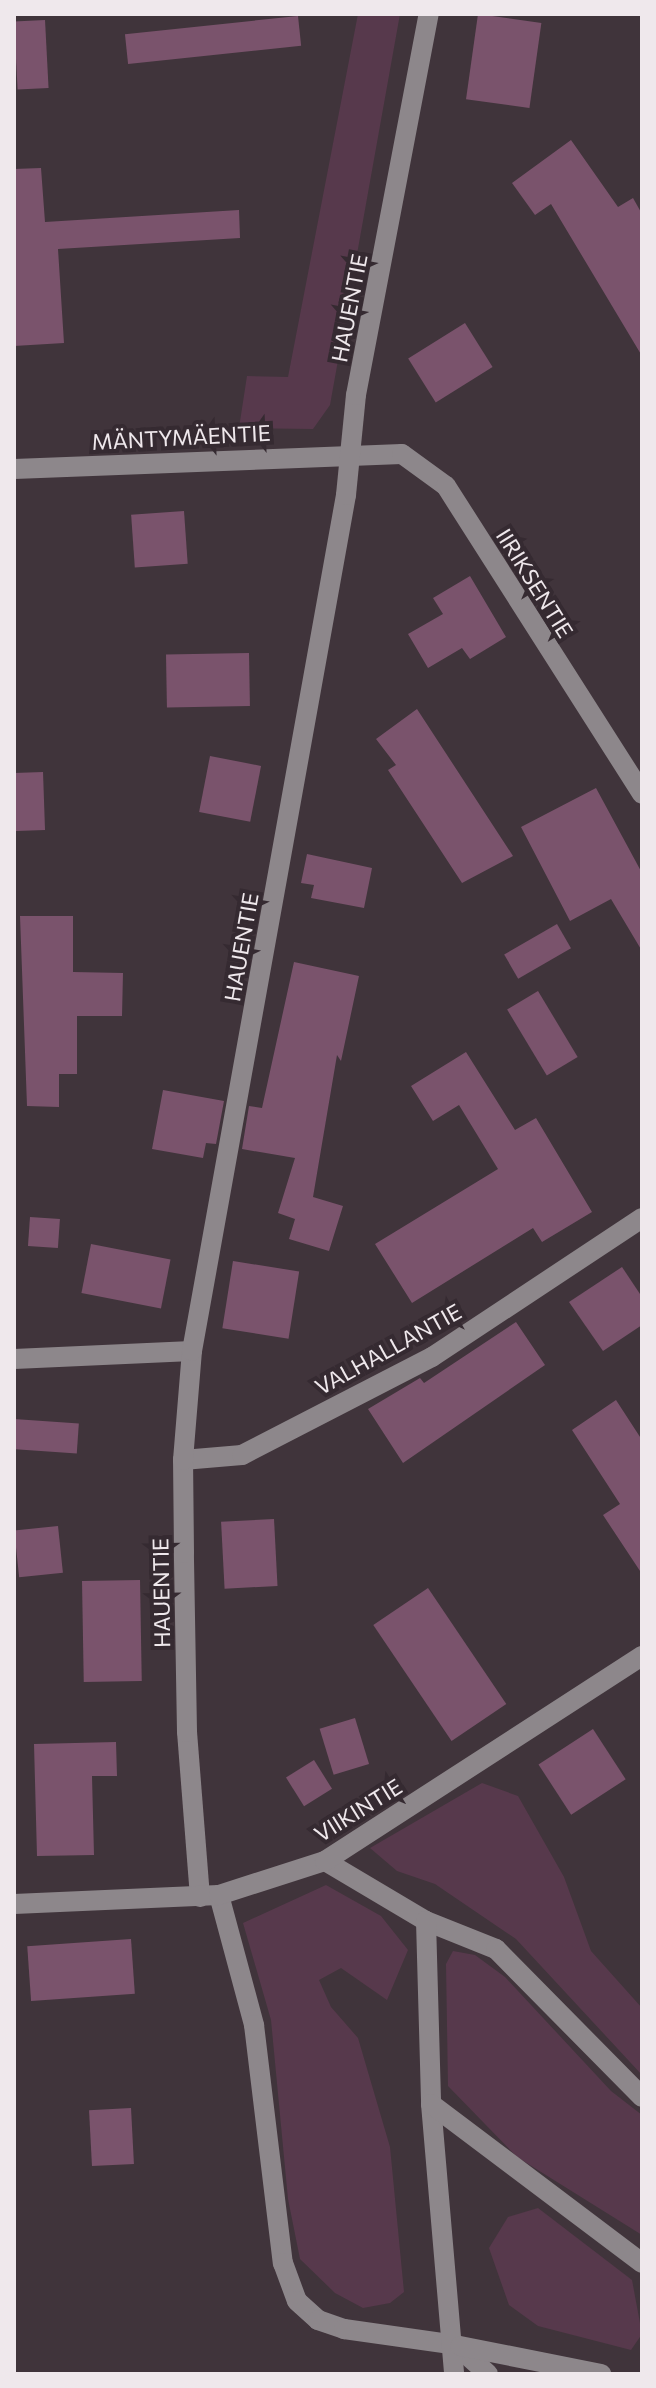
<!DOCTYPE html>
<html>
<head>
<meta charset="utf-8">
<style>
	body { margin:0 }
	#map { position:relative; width:656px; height:2388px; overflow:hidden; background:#40343b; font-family:Commissioner,sans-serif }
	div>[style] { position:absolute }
	.green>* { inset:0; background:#57394c }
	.building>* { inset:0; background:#7a536c; transform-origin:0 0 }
	.minor>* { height:20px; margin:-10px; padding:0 10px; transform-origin:10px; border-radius:10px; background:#8d878b }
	span { translate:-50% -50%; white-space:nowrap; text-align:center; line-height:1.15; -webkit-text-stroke:8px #352a31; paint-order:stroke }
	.street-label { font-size:22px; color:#efe8ec }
	.frame { position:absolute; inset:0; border:16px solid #efe8ec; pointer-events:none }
</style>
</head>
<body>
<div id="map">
	<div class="green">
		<div style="clip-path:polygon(358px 14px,400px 14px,330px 405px,313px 429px,239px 428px,247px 376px,288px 377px)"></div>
		<div style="clip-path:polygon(482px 1783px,518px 1796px,564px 1877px,591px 1951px,642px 2008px,642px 2075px,516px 1939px,435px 1884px,397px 1871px,370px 1848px)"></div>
		<div style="clip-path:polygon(326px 1885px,381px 1916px,408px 1950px,387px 2000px,341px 1968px,319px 1980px,331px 2007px,358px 2038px,390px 2147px,404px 2292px,390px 2303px,363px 2308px,335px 2293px,300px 2259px,288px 2199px,271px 2020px,243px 1923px)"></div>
		<div style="clip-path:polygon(453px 1951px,475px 1955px,505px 1977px,611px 2091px,642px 2115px,642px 2235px,517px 2157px,448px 2086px,446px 1964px)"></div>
		<div style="clip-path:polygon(538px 2208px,632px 2280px,642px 2334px,631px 2350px,538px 2326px,509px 2305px,489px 2248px,508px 2217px)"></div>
	</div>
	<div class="building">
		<div style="left:478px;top:14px;width:64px;height:86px;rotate:8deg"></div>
		<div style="left:298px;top:16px;width:30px;height:174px;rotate:84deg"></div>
		<div style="left:45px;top:20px;width:68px;height:31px;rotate:87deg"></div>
		<div style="clip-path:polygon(571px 140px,618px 207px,633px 198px,642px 214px,642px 356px,551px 204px,535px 215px,512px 183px)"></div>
		<div style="clip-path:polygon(41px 168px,45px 222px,239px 210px,240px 238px,58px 249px,64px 343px,14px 346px,14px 169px)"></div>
		<div style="left:465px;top:323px;width:52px;height:67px;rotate:58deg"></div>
		<div style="left:184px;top:511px;width:53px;height:53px;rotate:86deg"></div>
		<div style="clip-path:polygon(470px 576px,506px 637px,470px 659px,462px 648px,428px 668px,408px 634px,443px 614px,433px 598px)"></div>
		<div style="left:249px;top:653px;width:53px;height:83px;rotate:89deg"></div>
		<div style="clip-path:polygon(417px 709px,513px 856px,462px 883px,388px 770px,396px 765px,376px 739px)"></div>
		<div style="left:210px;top:756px;width:52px;height:57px;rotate:11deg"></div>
		<div style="left:43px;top:772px;width:58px;height:29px;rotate:88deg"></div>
		<div style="clip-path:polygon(596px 788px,642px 873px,642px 951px,611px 899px,570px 921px,521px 827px)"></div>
		<div style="clip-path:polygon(307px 854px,372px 868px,364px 908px,311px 898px,314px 885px,301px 883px)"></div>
		<div style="clip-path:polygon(20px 916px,73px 916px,73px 972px,123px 973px,122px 1016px,77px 1016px,77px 1074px,59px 1074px,59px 1107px,27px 1106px)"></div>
		<div style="left:557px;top:924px;width:28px;height:61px;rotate:60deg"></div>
		<div style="clip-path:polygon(294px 962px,359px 976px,341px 1061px,337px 1055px,313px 1197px,343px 1206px,329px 1251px,289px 1239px,295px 1219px,278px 1213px,295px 1158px,242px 1149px,249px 1106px,262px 1108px)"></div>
		<div style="left:538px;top:991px;width:77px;height:36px;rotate:59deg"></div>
		<div style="clip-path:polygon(466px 1052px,515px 1130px,536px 1118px,592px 1212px,542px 1242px,533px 1228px,412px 1303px,375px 1244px,498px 1169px,459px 1105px,433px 1121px,411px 1086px)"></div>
		<div style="clip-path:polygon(163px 1090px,224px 1101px,216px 1144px,206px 1143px,203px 1158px,152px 1149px)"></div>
		<div style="left:30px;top:1217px;width:30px;height:29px;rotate:4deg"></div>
		<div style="left:91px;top:1244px;width:81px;height:50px;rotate:11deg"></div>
		<div style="left:233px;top:1261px;width:67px;height:68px;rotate:9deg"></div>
		<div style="clip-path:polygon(622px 1267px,642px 1297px,642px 1325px,603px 1351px,569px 1302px)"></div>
		<div style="clip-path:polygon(516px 1322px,545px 1365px,403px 1463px,368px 1409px,420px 1378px,424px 1383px)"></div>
		<div style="clip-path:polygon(616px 1400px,642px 1440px,642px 1574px,603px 1515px,620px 1504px,572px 1430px)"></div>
		<div style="left:14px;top:1419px;width:65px;height:30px;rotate:4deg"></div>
		<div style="left:274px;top:1519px;width:67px;height:53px;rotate:87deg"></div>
		<div style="left:58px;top:1526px;width:47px;height:44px;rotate:84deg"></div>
		<div style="left:140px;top:1580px;width:101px;height:58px;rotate:89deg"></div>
		<div style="left:428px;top:1588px;width:140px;height:66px;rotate:56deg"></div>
		<div style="left:355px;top:1718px;width:48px;height:37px;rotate:73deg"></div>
		<div style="left:593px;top:1729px;width:60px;height:65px;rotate:57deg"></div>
		<div style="clip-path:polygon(116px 1742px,117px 1776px,92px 1776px,94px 1855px,37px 1856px,34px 1744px)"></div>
		<div style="left:314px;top:1760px;width:34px;height:33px;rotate:58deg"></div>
		<div style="left:131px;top:1939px;width:55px;height:104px;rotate:86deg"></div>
		<div style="left:131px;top:2108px;width:56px;height:42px;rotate:87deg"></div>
	</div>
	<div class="minor">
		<div style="left:14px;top:469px;width:388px;rotate:-2.2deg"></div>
		<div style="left:402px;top:454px;width:54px;rotate:36deg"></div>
		<div style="left:446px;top:486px;width:365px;rotate:57.5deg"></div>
		<div style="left:14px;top:1359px;width:178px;rotate:-2.6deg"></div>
		<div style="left:183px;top:1460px;width:59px;rotate:-4.8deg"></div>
		<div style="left:242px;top:1455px;width:214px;rotate:-27.3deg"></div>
		<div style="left:432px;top:1357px;width:252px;rotate:-33.5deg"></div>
		<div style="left:325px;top:1861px;width:117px;rotate:30.7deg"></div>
		<div style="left:426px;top:1921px;width:75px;rotate:21.8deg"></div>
		<div style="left:496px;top:1949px;width:208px;rotate:45.4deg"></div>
		<div style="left:219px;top:1895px;width:135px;rotate:74.9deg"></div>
		<div style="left:254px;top:2025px;width:240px;rotate:83.1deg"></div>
		<div style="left:283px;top:2263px;width:40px;rotate:69.8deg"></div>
		<div style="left:297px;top:2301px;width:28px;rotate:42deg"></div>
		<div style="left:318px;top:2320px;width:28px;rotate:19deg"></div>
		<div style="left:344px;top:2329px;width:113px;rotate:8.1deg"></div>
		<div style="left:456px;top:2345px;width:43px;rotate:42.2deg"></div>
		<div style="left:200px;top:1897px;width:166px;rotate:-94.5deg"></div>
		<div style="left:187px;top:1732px;width:179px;rotate:-91deg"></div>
		<div style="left:184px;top:1553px;width:93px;rotate:-90.6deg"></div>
		<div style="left:183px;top:1460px;width:109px;rotate:-85.3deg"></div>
		<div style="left:192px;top:1351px;width:870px;rotate:-79.8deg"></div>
		<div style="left:346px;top:495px;width:100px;rotate:-84.3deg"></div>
		<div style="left:356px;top:395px;width:388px;rotate:-79.2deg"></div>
		<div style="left:14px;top:1904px;width:205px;rotate:-2.5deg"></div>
		<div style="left:219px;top:1895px;width:111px;rotate:-17.8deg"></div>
		<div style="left:325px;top:1861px;width:378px;rotate:-32.9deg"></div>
		<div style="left:426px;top:1921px;width:183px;rotate:88.4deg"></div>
		<div style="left:431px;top:2104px;width:271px;rotate:85.1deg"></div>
		<div style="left:431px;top:2104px;width:264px;rotate:37deg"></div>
		<div style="left:460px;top:2346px;width:144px;rotate:11.2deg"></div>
	</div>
	<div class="street-label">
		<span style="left:349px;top:308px;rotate:-79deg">HAUENTIE</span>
		<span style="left:181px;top:437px;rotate:-3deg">MÄNTYMÄENTIE</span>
		<span style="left:535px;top:583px;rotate:58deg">IIRIKSENTIE</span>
		<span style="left:241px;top:947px;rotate:-80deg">HAUENTIE</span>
		<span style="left:388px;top:1349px;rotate:-29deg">VALHALLANTIE</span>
		<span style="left:161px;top:1593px;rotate:-91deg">HAUENTIE</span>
		<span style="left:358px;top:1810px;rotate:-32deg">VIIKINTIE</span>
	</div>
	<div class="frame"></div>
</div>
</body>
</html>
